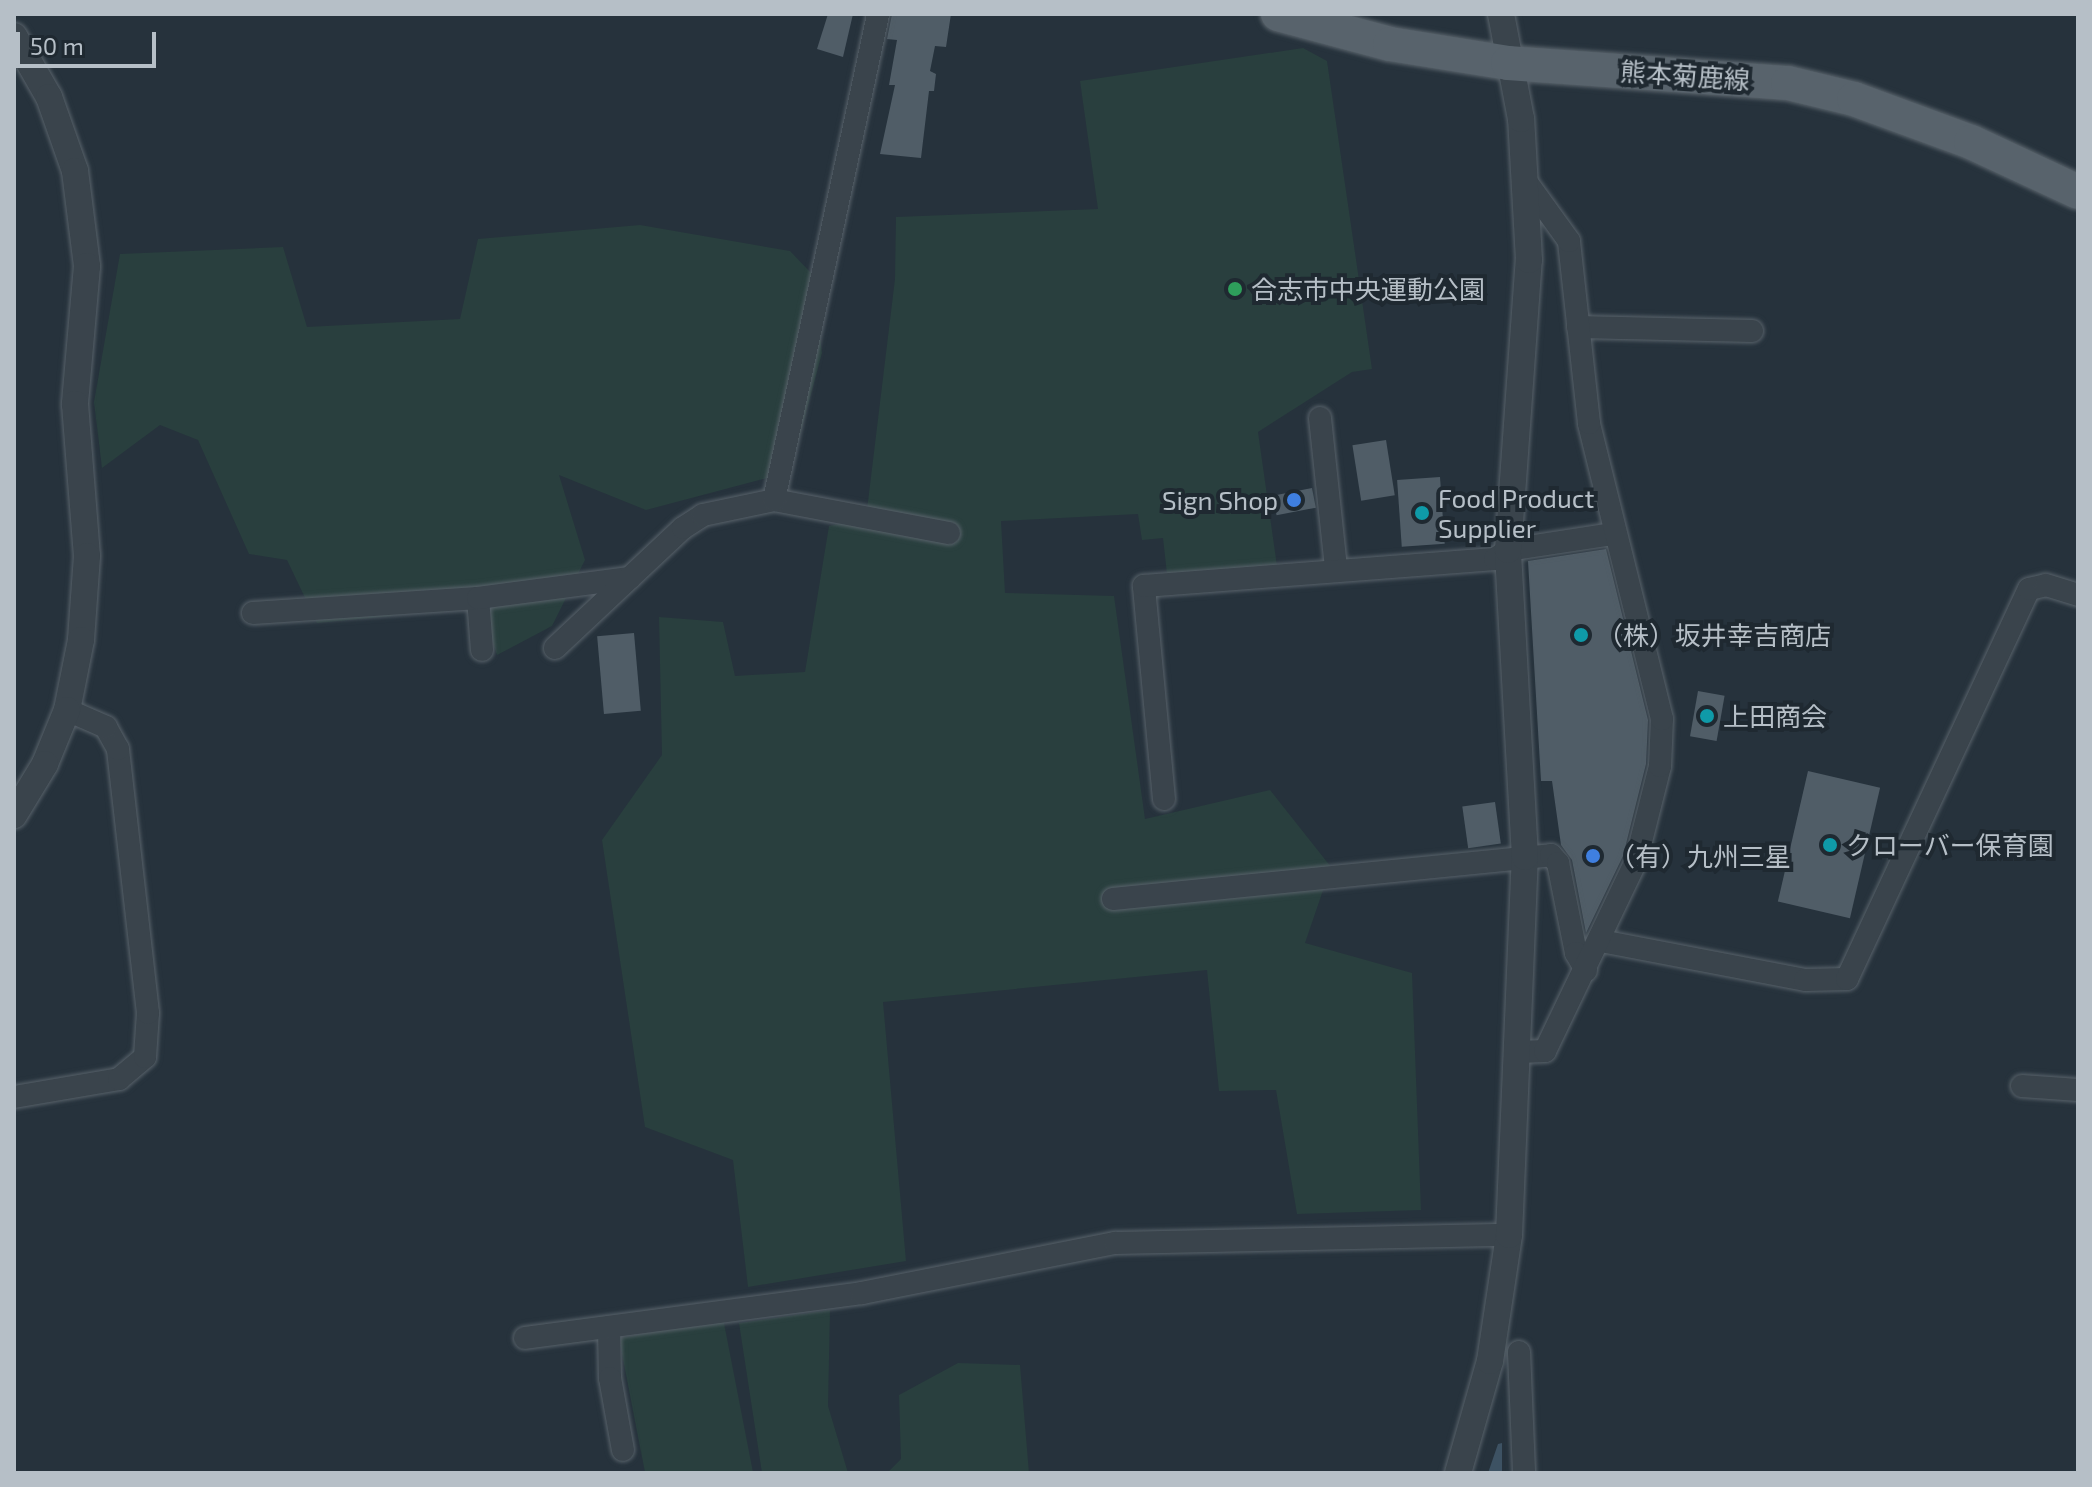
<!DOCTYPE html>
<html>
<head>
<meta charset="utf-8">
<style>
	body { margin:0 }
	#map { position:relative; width:2092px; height:1487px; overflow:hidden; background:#26323c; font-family:"Exo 2","Noto Sans JP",sans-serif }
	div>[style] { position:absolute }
	.green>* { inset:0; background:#293f3e; transform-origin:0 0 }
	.water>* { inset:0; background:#3d5263 }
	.building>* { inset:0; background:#505d67; transform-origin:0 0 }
	.roads { filter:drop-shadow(0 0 2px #58626a) drop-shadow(0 0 2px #58626a) }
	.minor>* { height:22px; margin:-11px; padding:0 11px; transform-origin:11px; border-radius:11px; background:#3a444c }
	.tertiary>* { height:26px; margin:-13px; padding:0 13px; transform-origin:13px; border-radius:13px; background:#3a444c }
	.primary>* { height:34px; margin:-17px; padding:0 17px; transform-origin:17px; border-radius:17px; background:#58636c }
	.dots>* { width:22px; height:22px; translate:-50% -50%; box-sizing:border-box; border:4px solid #1f2931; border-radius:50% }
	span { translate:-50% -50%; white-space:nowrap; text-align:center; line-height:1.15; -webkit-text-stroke:8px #1f2931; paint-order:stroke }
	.street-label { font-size:26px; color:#b6bfc7 }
	.poi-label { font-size:26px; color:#b6bfc7 }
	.left { translate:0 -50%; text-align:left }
	.right { translate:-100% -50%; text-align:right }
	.frame { position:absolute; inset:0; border:16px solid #b6bfc7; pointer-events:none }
	.scale { position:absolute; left:16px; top:32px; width:140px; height:36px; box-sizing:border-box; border:4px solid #b6bfc7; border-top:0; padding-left:10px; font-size:24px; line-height:28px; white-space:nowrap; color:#b6bfc7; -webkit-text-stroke:6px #1f2931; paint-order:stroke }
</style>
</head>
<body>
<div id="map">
	<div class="green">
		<div style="clip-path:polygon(1303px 48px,1327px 61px,1372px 369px,1352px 372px,1258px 432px,1277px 566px,1167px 574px,1163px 538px,1142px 540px,1138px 514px,1001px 521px,1005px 593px,1114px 596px,1145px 819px,1270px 790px,1331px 867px,1305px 943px,1412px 973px,1421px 1210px,1297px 1214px,1276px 1090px,1219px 1091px,1207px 970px,883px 1002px,906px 1261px,748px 1287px,733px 1160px,645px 1127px,602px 840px,662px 755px,659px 617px,723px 622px,735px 676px,805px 672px,829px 526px,866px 518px,895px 279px,896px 217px,1098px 209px,1080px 81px)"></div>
		<div style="clip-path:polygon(640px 225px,790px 251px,813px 275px,822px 353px,790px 472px,646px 510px,559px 475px,585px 560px,552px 626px,497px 655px,478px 599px,451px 590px,391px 616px,317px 623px,287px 560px,249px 554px,198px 440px,160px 425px,102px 468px,94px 402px,120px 254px,283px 247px,307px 327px,460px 319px,478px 239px)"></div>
		<div style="clip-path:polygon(830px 1310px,828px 1406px,848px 1473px,762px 1473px,739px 1323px)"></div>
		<div style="left:723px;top:1318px;width:158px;height:106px;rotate:79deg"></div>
		<div style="clip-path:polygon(958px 1363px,1020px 1365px,1029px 1473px,887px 1473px,901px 1459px,899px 1395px)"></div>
	</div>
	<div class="water">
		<div style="clip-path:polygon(1502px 1443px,1502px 1473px,1488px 1473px,1498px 1444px)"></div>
	</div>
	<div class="building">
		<div style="clip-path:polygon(828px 14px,853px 14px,843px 57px,817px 49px)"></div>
		<div style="clip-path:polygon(892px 14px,951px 14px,946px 47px,935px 46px,930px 71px,936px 74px,934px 91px,929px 91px,921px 158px,880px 154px,895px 85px,889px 85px,897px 40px,887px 39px)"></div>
		<div style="left:1386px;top:440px;width:56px;height:34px;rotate:81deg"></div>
		<div style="left:1440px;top:477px;width:67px;height:43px;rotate:86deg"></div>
		<div style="left:1312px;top:488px;width:20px;height:40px;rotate:79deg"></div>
		<div style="clip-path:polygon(1606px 549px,1648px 720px,1646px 764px,1623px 856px,1586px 933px,1572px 860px,1561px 845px,1552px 781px,1541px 781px,1528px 561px)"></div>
		<div style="left:634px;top:633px;width:78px;height:37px;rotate:85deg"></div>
		<div style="left:1698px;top:691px;width:27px;height:46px;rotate:10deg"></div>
		<div style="left:1808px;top:771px;width:74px;height:134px;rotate:13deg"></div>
		<div style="left:1495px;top:802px;width:42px;height:33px;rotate:82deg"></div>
	</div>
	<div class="roads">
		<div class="minor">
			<div style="left:1578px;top:327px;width:174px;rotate:1.3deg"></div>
			<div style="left:1320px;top:418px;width:151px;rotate:83.9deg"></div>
			<div style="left:774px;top:500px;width:178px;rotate:10.7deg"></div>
			<div style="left:478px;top:598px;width:52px;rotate:85.6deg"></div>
			<div style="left:253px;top:613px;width:225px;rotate:-3.8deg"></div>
			<div style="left:478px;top:598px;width:153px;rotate:-7.5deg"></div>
			<div style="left:555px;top:648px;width:175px;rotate:-43.2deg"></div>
			<div style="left:683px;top:528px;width:24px;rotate:-33deg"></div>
			<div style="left:703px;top:515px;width:73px;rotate:-11.9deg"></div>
			<div style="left:774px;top:500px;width:497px;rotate:-77.9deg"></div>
			<div style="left:1164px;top:799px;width:214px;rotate:-95.4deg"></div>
			<div style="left:1144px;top:586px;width:352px;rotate:-4.4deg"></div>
			<div style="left:1495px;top:559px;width:16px;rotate:-35deg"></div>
			<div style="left:1508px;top:550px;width:105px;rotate:-8.7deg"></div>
			<div style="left:1113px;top:899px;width:440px;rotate:-5.7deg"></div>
			<div style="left:1551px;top:855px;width:11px;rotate:49deg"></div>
			<div style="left:1558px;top:863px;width:92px;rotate:78.7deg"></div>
			<div style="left:1576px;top:953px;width:20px;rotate:60deg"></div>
			<div style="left:1601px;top:941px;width:208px;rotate:10.8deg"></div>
			<div style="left:1805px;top:980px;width:42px;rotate:-1.4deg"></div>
			<div style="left:1847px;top:979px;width:430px;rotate:-65deg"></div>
			<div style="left:2029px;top:589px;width:17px;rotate:-13deg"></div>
			<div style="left:2046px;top:585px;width:34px;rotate:17deg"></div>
			<div style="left:1519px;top:1052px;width:26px;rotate:-2deg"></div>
			<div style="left:1545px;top:1051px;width:211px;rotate:-64.4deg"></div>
			<div style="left:1636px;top:861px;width:98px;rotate:-75.8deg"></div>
			<div style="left:1660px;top:766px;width:47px;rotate:-87.6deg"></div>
			<div style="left:1662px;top:719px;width:305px;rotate:-103.9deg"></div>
			<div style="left:1589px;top:423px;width:183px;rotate:-96.3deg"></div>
			<div style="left:1569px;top:241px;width:75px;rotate:-125.8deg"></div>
			<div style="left:2022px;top:1086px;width:56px;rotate:4.1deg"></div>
			<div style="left:14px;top:1097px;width:107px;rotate:-9.7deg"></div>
			<div style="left:119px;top:1079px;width:34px;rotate:-40deg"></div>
			<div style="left:145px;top:1057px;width:44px;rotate:-86.1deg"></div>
			<div style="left:148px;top:1013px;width:266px;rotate:-96.5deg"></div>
			<div style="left:118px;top:749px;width:25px;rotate:-119deg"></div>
			<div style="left:106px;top:727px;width:43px;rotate:-156.4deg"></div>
			<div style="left:609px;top:1327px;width:51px;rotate:88.9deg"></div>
			<div style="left:610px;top:1378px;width:73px;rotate:79.8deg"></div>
			<div style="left:525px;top:1338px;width:340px;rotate:-7.6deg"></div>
			<div style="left:862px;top:1293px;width:258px;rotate:-11.2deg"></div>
			<div style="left:1115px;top:1243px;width:394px;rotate:-1.2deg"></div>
			<div style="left:1519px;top:1352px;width:121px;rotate:87.6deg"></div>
		</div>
		<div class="tertiary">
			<div style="left:14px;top:36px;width:70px;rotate:60.2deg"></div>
			<div style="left:49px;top:97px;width:78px;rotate:70.6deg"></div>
			<div style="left:75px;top:171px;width:96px;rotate:82.8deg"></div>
			<div style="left:87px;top:266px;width:139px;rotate:95deg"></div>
			<div style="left:75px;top:404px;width:152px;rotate:85.5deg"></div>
			<div style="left:87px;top:556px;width:84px;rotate:94.1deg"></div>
			<div style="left:81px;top:640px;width:71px;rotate:101.3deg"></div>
			<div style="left:67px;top:710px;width:58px;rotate:112.2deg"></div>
			<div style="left:45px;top:764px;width:60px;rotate:121.3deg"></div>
			<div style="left:1458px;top:1473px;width:116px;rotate:-74.1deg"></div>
			<div style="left:1490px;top:1361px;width:127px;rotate:-81.4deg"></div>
			<div style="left:1509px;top:1235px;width:378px;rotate:-87.6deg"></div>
			<div style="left:1525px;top:857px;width:307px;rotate:-93.2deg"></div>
			<div style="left:1508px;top:550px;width:291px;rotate:-85.9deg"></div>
			<div style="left:1529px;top:260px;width:141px;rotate:-93.2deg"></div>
			<div style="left:1521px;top:119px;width:107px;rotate:-100.8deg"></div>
		</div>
		<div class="primary">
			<div style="left:1278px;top:14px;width:116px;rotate:15deg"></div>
			<div style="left:1390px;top:44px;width:120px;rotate:9.1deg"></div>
			<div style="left:1508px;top:63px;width:281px;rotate:4.1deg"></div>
			<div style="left:1788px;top:83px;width:68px;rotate:13.6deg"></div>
			<div style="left:1854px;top:99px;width:125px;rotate:20.2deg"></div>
			<div style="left:1971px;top:142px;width:118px;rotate:25deg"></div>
		</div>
	</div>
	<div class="dots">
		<div style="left:1235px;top:289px;background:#2e9e5b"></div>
		<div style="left:1294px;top:500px;background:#3f7fe0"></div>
		<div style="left:1422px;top:513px;background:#0f9aa8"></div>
		<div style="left:1581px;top:635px;background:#0f9aa8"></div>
		<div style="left:1707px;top:716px;background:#0f9aa8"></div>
		<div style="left:1830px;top:845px;background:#0f9aa8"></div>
		<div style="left:1593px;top:856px;background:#3f7fe0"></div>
	</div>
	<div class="street-label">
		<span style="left:1685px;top:75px;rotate:4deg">熊本菊鹿線</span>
	</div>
	<div class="poi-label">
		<span class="left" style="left:1251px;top:289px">合志市中央運動公園</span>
		<span class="left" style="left:1438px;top:513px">Food Product<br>Supplier</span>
		<span class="right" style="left:1278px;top:500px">Sign Shop</span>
		<span class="left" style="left:1597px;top:635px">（株）坂井幸吉商店</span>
		<span class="left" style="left:1723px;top:716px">上田商会</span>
		<span class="left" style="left:1846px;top:845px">クローバー保育園</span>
		<span class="left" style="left:1609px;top:856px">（有）九州三星</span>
	</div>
	<div class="frame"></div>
	<div class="scale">50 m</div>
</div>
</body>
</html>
